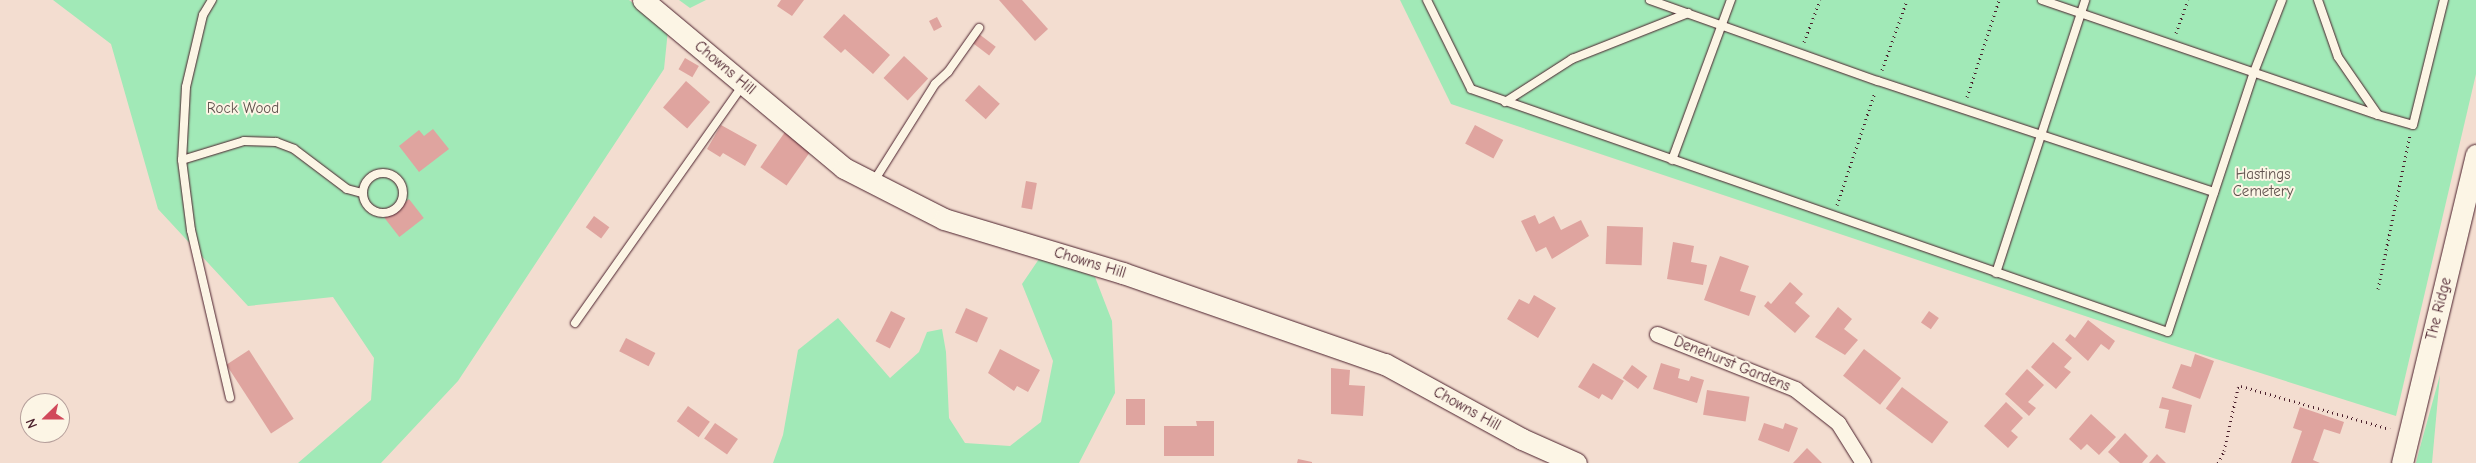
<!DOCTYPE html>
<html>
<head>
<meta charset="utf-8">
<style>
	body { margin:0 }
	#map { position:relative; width:2476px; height:463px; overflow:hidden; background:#f3ddd0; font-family:"Comic Neue",sans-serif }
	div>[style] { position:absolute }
	.green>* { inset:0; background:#a1e9b7 }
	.building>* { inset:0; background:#dfa49f; transform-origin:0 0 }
	.path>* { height:3px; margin-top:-1.5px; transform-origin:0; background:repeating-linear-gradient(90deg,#4a1f2b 0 1px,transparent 0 5px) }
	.roads { filter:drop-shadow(0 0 1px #4a1f2b) drop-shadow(0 0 1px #4a1f2b) }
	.lane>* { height:8px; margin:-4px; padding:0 4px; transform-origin:4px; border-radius:4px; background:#fcf5e5 }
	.lane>.ring { margin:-4px; padding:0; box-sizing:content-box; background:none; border:8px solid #fcf5e5; border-radius:50% }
	.street>* { height:15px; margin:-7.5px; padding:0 7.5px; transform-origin:7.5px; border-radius:7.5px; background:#fcf5e5 }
	.secondary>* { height:21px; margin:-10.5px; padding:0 10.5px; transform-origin:10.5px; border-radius:10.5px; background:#fcf5e5 }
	span { translate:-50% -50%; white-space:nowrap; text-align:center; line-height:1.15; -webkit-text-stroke:4px #fcf5e5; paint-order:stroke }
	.street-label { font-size:15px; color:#4a1f2b }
	.park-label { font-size:15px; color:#60524e }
	.north { position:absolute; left:20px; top:393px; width:50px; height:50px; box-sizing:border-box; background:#fcf5e5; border:1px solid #b59f9b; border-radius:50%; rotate:248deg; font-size:14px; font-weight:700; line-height:20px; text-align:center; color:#4a1f2b }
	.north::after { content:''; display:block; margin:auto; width:18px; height:22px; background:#d1495b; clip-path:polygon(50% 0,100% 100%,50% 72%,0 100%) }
</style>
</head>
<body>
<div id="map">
	<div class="green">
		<div style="clip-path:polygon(53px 0,629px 0,668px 30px,664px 69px,458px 381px,381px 463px,298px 463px,371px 400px,374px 358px,333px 297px,248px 306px,158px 209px,111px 44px)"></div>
		<div style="clip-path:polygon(679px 0,706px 0,690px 8px)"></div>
		<div style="clip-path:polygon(1400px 0,2476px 0,2476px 74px,2396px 416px,2172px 345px,1451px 104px)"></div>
		<div style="clip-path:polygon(1041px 256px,1095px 277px,1112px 321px,1115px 393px,1079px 463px,773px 463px,783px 435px,798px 350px,838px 318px,890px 378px,919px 352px,927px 332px,942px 329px,946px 352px,949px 418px,965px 443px,1010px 446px,1041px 422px,1053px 361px,1022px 284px)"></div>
		<div style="clip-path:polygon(2440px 375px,2432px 463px,2416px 463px,2419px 451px)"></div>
	</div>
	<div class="building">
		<div style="clip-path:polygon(781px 0,804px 0,792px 16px,777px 6px)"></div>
		<div style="clip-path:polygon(999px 0,1022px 0,1048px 29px,1035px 41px)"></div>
		<div style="clip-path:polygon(844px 14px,890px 55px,873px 74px,845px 49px,841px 53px,823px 37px)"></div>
		<div style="left:937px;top:17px;width:11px;height:9px;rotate:63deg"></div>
		<div style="left:979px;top:34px;width:21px;height:11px;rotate:37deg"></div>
		<div style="left:904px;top:56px;width:33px;height:30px;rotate:43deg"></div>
		<div style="left:685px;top:58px;width:16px;height:13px;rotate:30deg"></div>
		<div style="left:686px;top:81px;width:32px;height:35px;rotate:41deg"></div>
		<div style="left:979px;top:85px;width:28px;height:21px;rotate:42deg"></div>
		<div style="clip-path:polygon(721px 125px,757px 145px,745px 166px,723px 153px,720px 157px,707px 149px)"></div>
		<div style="left:1475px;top:125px;width:32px;height:21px;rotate:28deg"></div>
		<div style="clip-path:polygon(433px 129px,449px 149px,419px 172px,399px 146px,419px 130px,424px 136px)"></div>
		<div style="left:785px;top:132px;width:32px;height:43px;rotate:35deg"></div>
		<div style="left:1026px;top:181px;width:11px;height:27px;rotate:10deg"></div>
		<div style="left:409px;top:199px;width:24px;height:31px;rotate:52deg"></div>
		<div style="clip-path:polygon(1535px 215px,1539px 224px,1554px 216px,1561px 230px,1581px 220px,1589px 236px,1552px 259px,1546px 247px,1536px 252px,1521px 221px)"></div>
		<div style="left:594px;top:216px;width:19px;height:14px;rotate:36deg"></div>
		<div style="left:1607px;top:226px;width:36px;height:38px;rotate:2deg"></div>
		<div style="clip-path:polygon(1673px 242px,1694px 246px,1691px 262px,1707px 265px,1703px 285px,1667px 279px)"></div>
		<div style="clip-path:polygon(1720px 256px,1749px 266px,1740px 291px,1756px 296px,1749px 316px,1704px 300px)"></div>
		<div style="clip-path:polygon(1790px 282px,1803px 294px,1795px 303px,1810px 316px,1795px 333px,1764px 306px,1768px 301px,1771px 304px)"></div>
		<div style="clip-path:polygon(1534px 295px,1556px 308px,1538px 338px,1507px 319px,1519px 299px,1529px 304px)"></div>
		<div style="clip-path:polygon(1838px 307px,1852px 319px,1844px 329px,1858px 340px,1845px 355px,1815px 337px)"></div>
		<div style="left:966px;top:308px;width:24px;height:27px;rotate:24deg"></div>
		<div style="left:891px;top:311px;width:16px;height:34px;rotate:27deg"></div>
		<div style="left:1929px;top:311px;width:12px;height:14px;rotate:35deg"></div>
		<div style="clip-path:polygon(2088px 320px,2115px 341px,2109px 350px,2101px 344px,2088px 361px,2065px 340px,2070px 334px,2075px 338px)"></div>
		<div style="left:626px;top:338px;width:33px;height:15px;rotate:27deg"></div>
		<div style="clip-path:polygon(2053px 342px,2072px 358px,2064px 367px,2071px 372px,2056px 389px,2031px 367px)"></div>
		<div style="clip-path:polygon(1000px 349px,1040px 370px,1028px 392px,1017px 386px,1014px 391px,988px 373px)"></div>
		<div style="left:1864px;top:349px;width:47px;height:34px;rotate:38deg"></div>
		<div style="left:249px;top:350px;width:82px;height:27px;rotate:57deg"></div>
		<div style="clip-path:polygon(2195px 354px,2214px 361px,2200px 399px,2172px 388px,2181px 364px,2191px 367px)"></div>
		<div style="clip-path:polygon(1593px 363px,1624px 381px,1612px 400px,1602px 394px,1599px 399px,1578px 387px)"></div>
		<div style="clip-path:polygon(1661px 363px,1680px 369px,1678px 378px,1689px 381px,1691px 376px,1704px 380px,1697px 403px,1653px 389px)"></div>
		<div style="left:1632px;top:365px;width:19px;height:16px;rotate:36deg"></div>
		<div style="clip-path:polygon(1331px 368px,1350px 370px,1349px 385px,1365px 386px,1363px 416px,1331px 414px)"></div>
		<div style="clip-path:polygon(2027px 369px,2044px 385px,2028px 402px,2036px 408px,2029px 416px,2005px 394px)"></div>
		<div style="left:1902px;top:387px;width:58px;height:27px;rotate:37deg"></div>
		<div style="left:1707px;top:390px;width:43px;height:25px;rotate:9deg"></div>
		<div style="clip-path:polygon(2162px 397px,2192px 405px,2185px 433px,2165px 428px,2169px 410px,2159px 408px)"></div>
		<div style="left:1126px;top:399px;width:19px;height:26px"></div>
		<div style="clip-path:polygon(2006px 402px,2023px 418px,2011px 431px,2018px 437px,2008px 448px,1984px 426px)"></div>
		<div style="left:688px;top:406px;width:27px;height:19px;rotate:36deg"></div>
		<div style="clip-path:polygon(2300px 407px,2344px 422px,2340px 434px,2324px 429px,2313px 460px,2320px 463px,2291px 463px,2302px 431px,2293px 428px)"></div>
		<div style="clip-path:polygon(2091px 414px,2116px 437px,2099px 455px,2087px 444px,2081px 450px,2069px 439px)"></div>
		<div style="clip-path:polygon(1196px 421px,1214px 421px,1214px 456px,1164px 456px,1164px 426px,1197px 426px)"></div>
		<div style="left:715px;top:423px;width:28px;height:19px;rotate:35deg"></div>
		<div style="clip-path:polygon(1764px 423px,1783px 429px,1785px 423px,1798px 428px,1789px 452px,1758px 440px)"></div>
		<div style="clip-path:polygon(2125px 433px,2148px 456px,2142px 463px,2120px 463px,2108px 452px)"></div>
		<div style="clip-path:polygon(1807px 448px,1822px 463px,1793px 463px)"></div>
		<div style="clip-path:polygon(2157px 454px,2166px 463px,2149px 463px)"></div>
		<div style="clip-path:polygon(1298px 459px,1312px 462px,1312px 463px,1297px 463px)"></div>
	</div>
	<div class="path">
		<div style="left:2176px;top:33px;width:35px;rotate:-70deg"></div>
		<div style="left:1804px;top:42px;width:45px;rotate:-69.1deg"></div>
		<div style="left:1882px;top:70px;width:74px;rotate:-70.3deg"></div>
		<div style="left:1967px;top:97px;width:102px;rotate:-71.7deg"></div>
		<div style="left:1837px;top:205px;width:119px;rotate:-71.4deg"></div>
		<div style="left:2378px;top:289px;width:157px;rotate:-78.3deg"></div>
		<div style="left:2218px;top:463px;width:13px;rotate:-63deg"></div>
		<div style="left:2224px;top:451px;width:65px;rotate:-77.5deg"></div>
		<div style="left:2238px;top:388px;width:4px;rotate:-34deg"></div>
		<div style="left:2241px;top:386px;width:155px;rotate:16.1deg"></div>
	</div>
	<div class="roads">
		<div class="lane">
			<div style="left:212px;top:0;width:17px;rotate:121deg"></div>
			<div style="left:203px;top:15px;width:74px;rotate:103.3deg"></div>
			<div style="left:186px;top:87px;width:73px;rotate:93.1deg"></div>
			<div style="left:182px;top:160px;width:71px;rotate:82.7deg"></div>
			<div style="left:191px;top:230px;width:172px;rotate:76.9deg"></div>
			<div style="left:1427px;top:0;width:99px;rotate:63.7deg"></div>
			<div style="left:1471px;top:89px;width:738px;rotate:19.22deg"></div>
			<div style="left:2168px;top:332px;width:274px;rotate:-71.7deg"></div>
			<div style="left:2254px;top:72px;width:77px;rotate:-68.7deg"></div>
			<div style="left:1650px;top:0;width:242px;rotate:19.6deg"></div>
			<div style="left:1878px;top:81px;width:354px;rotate:18.3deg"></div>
			<div style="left:2042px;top:0;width:355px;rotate:18.9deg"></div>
			<div style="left:2318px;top:0;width:60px;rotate:70.7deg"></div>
			<div style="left:2338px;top:57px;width:70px;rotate:55.4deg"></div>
			<div style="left:2378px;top:115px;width:36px;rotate:16deg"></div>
			<div style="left:2413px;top:125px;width:129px;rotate:-76.1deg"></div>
			<div style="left:1505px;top:102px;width:80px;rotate:-32.7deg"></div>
			<div style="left:1572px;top:59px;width:125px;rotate:-21.6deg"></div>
			<div style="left:182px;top:160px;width:65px;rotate:-17deg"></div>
			<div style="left:244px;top:141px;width:32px;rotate:2deg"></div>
			<div style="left:276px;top:142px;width:19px;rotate:21deg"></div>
			<div style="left:294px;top:149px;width:66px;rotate:37deg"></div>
			<div style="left:347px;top:189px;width:16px;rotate:15deg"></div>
			<div style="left:1672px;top:160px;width:171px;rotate:-69.8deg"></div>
			<div class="ring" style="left:363px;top:173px;width:32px;height:32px"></div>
			<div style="left:874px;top:181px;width:115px;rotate:-57.8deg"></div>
			<div style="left:935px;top:84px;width:18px;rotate:-43deg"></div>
			<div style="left:948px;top:72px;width:54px;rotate:-54.8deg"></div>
			<div style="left:1996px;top:273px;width:287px;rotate:-71.9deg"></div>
			<div style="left:575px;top:323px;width:291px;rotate:-54.8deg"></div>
		</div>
		<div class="street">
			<div style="left:1657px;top:334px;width:149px;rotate:21.7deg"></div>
			<div style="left:1795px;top:389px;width:55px;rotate:38.3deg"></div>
			<div style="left:1838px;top:423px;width:47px;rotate:58deg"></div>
		</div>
		<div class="secondary">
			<div style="left:643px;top:0;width:262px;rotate:39.9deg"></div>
			<div style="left:844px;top:168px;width:112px;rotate:27deg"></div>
			<div style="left:944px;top:219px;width:187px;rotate:16.8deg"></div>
			<div style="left:1123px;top:273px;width:277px;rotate:19.2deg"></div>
			<div style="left:1385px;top:364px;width:156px;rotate:28.7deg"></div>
			<div style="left:1522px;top:439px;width:59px;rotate:24deg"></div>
			<div style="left:2402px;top:463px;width:317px;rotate:-76.5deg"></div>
		</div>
	</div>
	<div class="street-label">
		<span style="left:725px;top:68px;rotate:40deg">Chowns Hill</span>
		<span style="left:1090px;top:263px;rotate:17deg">Chowns Hill</span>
		<span style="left:2439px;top:309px;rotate:-76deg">The Ridge</span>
		<span style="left:1732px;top:364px;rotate:22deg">Denehurst Gardens</span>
		<span style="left:1467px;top:409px;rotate:29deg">Chowns Hill</span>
	</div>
	<div class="park-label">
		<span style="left:243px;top:109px">Rock Wood</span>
		<span style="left:2263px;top:183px">Hastings<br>Cemetery</span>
	</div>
	<div class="north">N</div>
</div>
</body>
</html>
